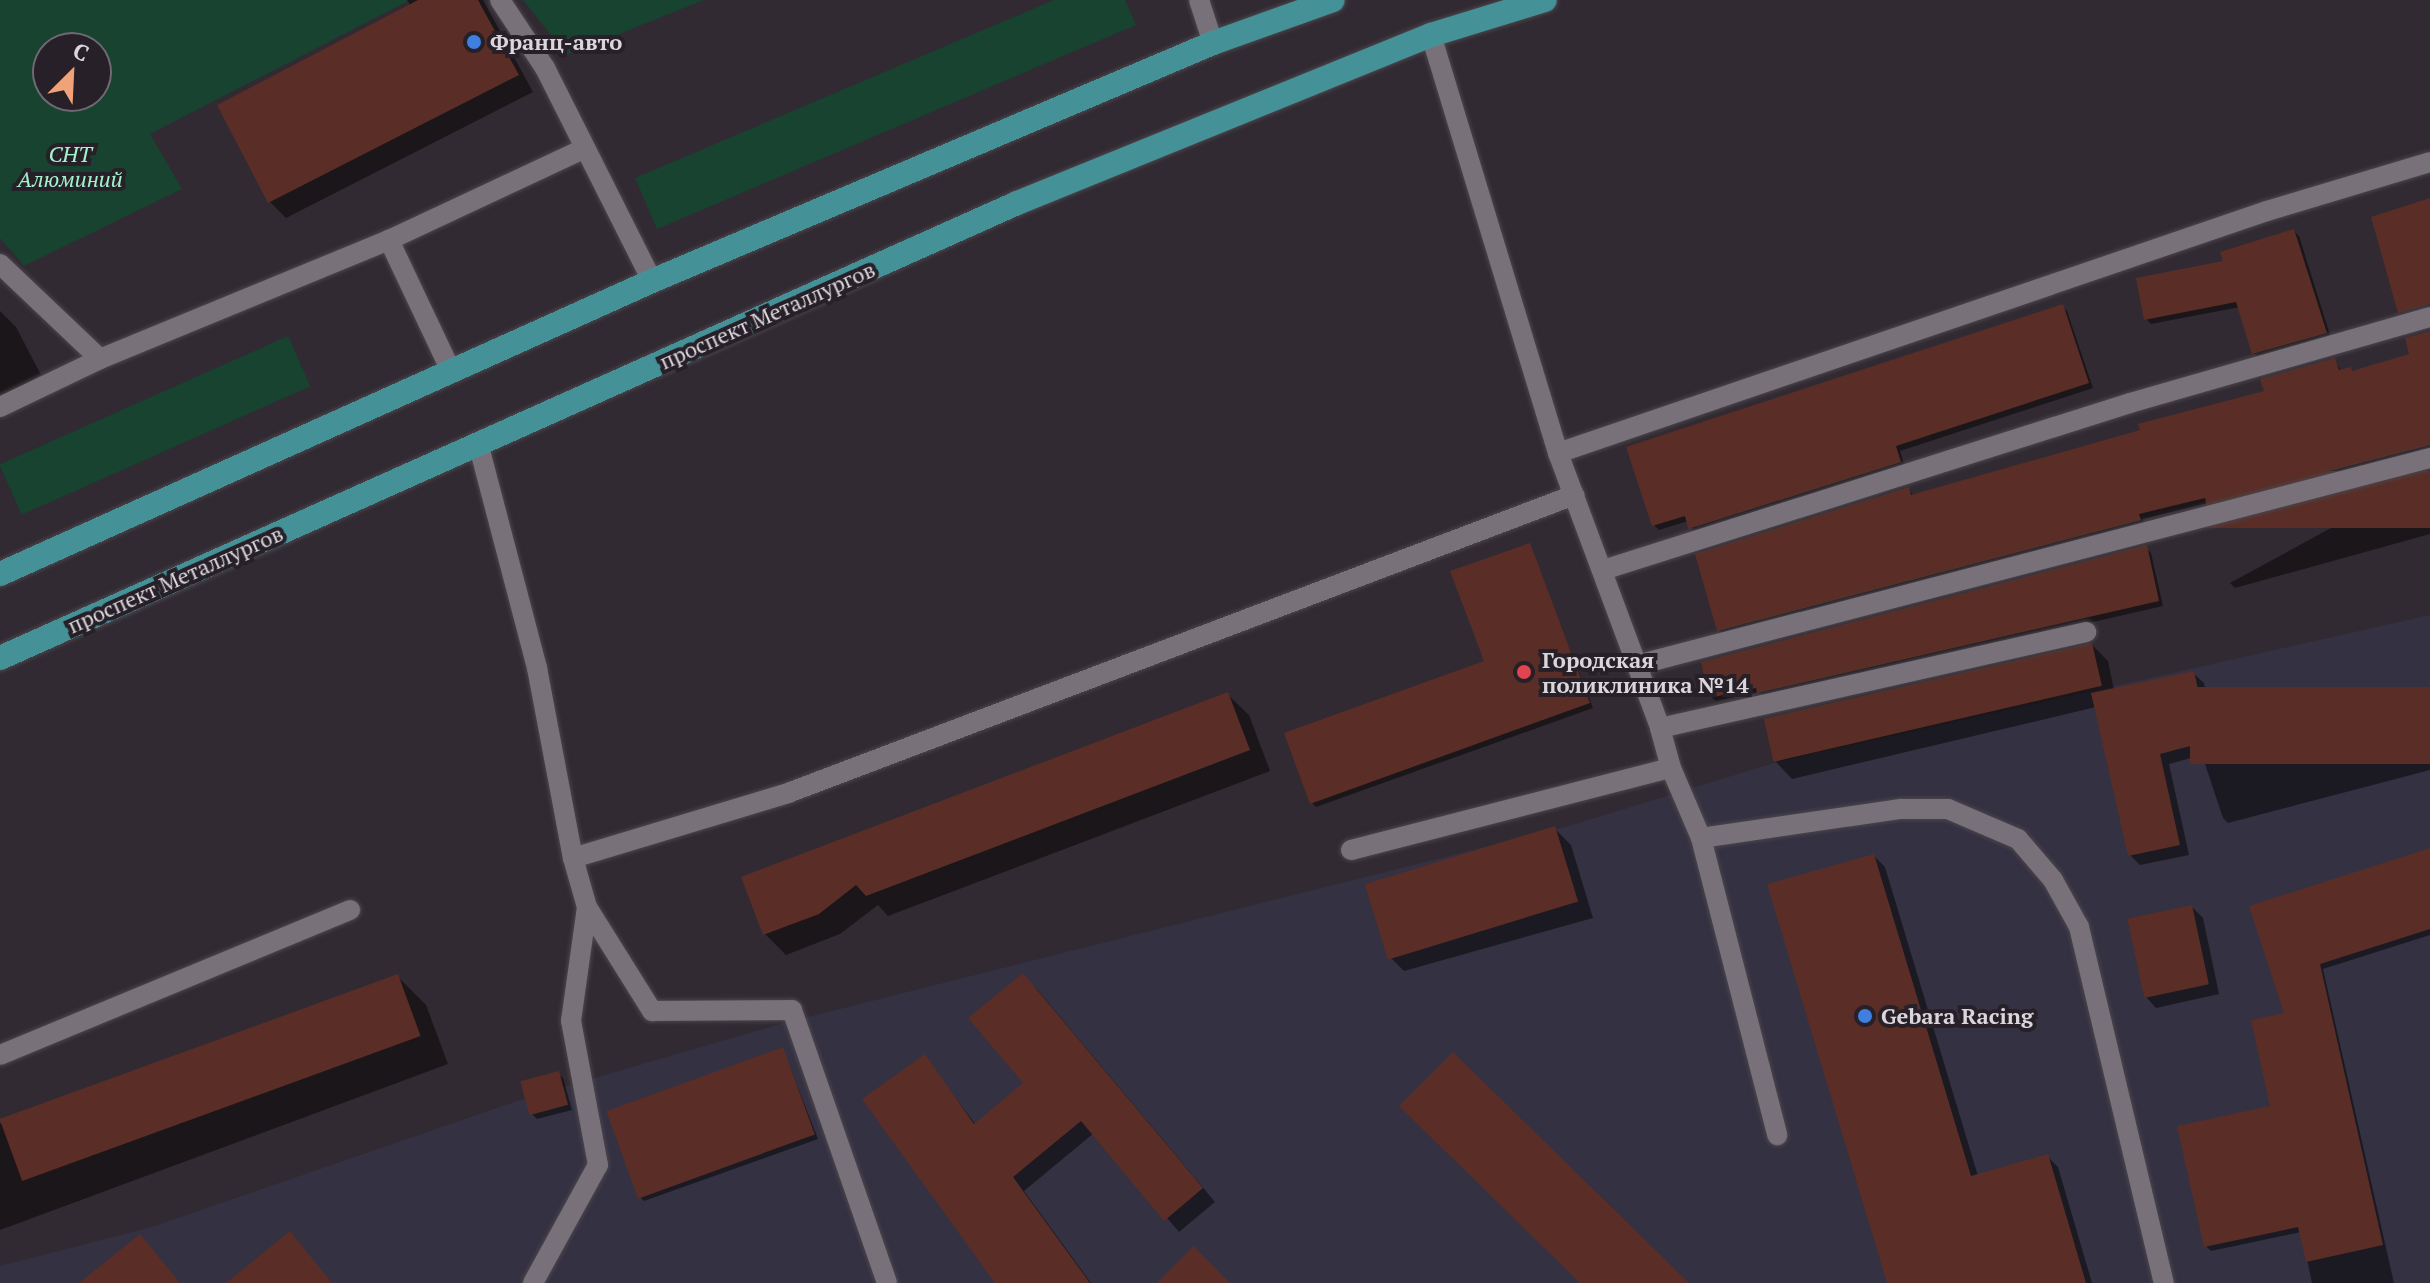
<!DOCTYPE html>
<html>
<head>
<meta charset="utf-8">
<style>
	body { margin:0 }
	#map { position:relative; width:2430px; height:1283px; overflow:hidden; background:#312a32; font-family:"PT Serif",serif }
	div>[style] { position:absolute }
	.commercial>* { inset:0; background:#343142 }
	.green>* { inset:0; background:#174330; transform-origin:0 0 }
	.shadow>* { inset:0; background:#0007 }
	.building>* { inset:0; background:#5a2e26; transform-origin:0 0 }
	.roads { filter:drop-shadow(0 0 2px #4b454c) drop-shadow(0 0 2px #4b454c) }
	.lane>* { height:20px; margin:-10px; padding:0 10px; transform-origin:10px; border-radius:10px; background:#79717a }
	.primary>* { height:24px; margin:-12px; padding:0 12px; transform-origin:12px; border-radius:12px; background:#449298 }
	.dots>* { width:22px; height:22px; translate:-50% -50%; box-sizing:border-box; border:4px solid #272028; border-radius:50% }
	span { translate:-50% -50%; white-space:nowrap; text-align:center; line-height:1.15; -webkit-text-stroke:8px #272028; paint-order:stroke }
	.poi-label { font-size:22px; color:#dbd6dc; font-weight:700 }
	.left { translate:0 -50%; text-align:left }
	.park-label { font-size:22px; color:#a2f3cb; font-style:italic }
	.street-label { font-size:22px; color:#dbd6dc }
	.north { position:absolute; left:32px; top:32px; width:80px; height:80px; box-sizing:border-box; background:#272028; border:2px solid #6f6970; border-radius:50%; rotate:24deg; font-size:22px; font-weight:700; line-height:32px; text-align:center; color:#dbd6dc }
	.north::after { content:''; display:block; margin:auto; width:28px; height:36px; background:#f0a378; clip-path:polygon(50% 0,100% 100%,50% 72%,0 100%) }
</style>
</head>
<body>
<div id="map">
	<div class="commercial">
		<div style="clip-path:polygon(2430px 615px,2430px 1283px,0 1283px,0 1266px,149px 1228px,526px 1098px,784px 1023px,1569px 826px,1774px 763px)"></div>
	</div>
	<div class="green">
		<div style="clip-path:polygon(evenodd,0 0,410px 0,150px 134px,182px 189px,24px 266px,0 238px,0 0,48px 48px,96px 48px,96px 96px,48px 96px,48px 48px)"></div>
		<div style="clip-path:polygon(523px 0,704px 0,567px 55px)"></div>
		<div style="clip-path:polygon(1054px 0,1125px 0,1136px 25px,657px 229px,635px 178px)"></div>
		<div style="left:288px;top:336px;width:55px;height:316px;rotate:66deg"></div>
	</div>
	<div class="shadow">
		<div style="clip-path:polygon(407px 0,483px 0,533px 92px,286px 218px,270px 202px,220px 106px,411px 6px)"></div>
		<div style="clip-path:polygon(2294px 231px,2299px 236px,2331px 338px,2259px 358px,2254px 353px,2240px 307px,2151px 324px,2146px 319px,2226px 262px)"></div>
		<div style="clip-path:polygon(2062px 306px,2067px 311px,2093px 388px,1900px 451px,1905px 467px,1695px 533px,1688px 521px,1659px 530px,1654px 525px,1629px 448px)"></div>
		<div style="clip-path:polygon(0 311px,16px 327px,41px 375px,0 397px)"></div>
		<div style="clip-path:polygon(2430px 350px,2430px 452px,2213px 507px,2208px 503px,2143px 519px,2144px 525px,1724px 635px,1719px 630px,1908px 489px,1914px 496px,2142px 431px,2266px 392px,2334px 360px,2342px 372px,2351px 369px,2354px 373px)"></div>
		<div style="clip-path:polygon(2430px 474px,2430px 534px,2235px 588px,2230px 583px)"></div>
		<div style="clip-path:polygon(1529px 545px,1593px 708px,1316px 807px,1312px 803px,1486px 663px)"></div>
		<div style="clip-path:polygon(2146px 548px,2151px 553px,2163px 606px,1764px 697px,1759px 692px,1716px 701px,1711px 697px)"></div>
		<div style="clip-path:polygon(2092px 645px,2108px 661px,2114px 690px,2193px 673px,2204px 683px,2217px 744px,2430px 689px,2430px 770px,2228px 823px,2223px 818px,2202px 755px,2169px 764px,2189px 855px,2140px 865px,2130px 855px,2096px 707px,1792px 779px,1776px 762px)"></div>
		<div style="clip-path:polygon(1228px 695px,1249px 715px,1270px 771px,888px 916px,878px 905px,840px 934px,786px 955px,765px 934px,744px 878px)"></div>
		<div style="clip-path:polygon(1555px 829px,1571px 845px,1593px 918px,1404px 971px,1388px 955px)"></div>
		<div style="clip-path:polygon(2430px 850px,2430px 935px,2323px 969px,2394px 1283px,2312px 1283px,2301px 1232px,2211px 1251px,2206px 1246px,2273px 1108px,2286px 1015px,2251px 907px)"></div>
		<div style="clip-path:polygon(1874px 856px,1885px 867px,1978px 1176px,2047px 1156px,2058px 1167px,2092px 1283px,1888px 1283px)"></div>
		<div style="clip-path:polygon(2192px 907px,2203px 918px,2219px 994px,2156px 1008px,2146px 997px)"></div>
		<div style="clip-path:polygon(397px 976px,426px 1005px,448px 1064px,0 1230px,0 1124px)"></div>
		<div style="clip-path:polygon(1036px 988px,1215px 1202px,1179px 1232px,1094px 1133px,1024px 1191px,1091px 1283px,997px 1283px,925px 1057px,976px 1125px,1025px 1084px)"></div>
		<div style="clip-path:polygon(783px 1049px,818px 1139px,644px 1201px,639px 1196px)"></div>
		<div style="clip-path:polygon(558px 1074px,563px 1078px,572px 1110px,537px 1119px,532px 1114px)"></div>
	</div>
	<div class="building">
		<div style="clip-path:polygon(418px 0,478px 0,519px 75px,268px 203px,217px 105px)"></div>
		<div style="clip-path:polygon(2430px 198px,2430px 304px,2398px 313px,2371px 217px)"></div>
		<div style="clip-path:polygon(2294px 229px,2327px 333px,2252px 354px,2236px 302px,2144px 320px,2136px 278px,2223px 261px,2220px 252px)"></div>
		<div style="clip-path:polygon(2063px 304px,2089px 383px,1896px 446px,1901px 462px,1688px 529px,1685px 516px,1652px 526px,1626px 447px)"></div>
		<div style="clip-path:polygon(2430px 331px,2430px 445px,2206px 503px,2205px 498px,2139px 514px,2141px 520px,1717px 631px,1695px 554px,1909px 487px,1911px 495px,2140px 430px,2138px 424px,2264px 391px,2260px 379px,2335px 358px,2339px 370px,2351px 367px,2352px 371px,2409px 354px,2405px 338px)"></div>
		<div style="left:2430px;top:471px;width:57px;height:224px;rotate:90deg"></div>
		<div style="clip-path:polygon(1530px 543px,1590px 703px,1310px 804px,1284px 733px,1484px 661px,1450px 571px)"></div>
		<div style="clip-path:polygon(2147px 545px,2159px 601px,1757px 693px,1756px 688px,1709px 698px,1701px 662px)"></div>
		<div style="left:2092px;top:643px;width:44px;height:337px;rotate:77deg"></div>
		<div style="clip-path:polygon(2194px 671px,2209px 741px,2160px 754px,2180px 845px,2128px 856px,2091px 693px)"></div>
		<div style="left:2430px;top:687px;width:77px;height:240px;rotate:90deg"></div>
		<div style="clip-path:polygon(1228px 692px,1250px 750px,866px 896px,856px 885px,819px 914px,763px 935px,741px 877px)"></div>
		<div style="left:1555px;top:826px;width:79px;height:199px;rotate:73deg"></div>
		<div style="clip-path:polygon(2430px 848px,2430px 929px,2320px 964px,2383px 1245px,2306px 1262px,2298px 1227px,2204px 1247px,2177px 1126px,2270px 1106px,2251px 1020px,2284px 1013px,2249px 906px)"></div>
		<div style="clip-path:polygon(1874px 854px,1971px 1176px,2048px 1154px,2086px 1283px,1887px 1283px,1767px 884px)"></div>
		<div style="left:2192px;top:905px;width:81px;height:66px;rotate:78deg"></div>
		<div style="clip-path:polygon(1023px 973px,1203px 1188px,1164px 1221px,1081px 1121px,1013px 1177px,1090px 1283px,995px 1283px,862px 1099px,925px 1054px,974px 1124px,1023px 1083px,968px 1018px)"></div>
		<div style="left:398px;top:974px;width:66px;height:424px;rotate:70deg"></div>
		<div style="left:783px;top:1047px;width:93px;height:188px;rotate:70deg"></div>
		<div style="clip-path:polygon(1453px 1052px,1689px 1283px,1580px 1283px,1399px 1106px)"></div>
		<div style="left:559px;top:1071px;width:35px;height:40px;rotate:75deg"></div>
		<div style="clip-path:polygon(290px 1231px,332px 1283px,226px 1283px)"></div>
		<div style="clip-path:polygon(140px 1234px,180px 1283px,79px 1283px)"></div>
		<div style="clip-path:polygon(1194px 1246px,1230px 1283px,1157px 1283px)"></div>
	</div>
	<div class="roads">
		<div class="lane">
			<div style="left:500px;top:0;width:82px;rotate:56.5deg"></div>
			<div style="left:545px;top:68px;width:238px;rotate:63.3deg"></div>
			<div style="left:1199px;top:0;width:45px;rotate:72deg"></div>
			<div style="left:1431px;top:35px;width:437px;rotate:73.1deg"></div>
			<div style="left:1558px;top:453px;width:293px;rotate:69.6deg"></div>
			<div style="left:1660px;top:728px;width:41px;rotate:74.6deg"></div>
			<div style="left:1671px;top:768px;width:76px;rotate:66.8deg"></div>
			<div style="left:1701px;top:838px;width:202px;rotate:-8.3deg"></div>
			<div style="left:1901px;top:809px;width:47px"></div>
			<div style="left:1948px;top:809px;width:76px;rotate:23.2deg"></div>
			<div style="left:2018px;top:839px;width:54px;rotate:49.5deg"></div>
			<div style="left:2053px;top:880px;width:54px;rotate:61deg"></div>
			<div style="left:2079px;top:927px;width:366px;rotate:76.6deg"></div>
			<div style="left:0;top:264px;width:138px;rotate:43.5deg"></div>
			<div style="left:450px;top:369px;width:143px;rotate:-115.3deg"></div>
			<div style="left:389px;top:240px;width:214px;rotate:-25.1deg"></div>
			<div style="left:0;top:407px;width:111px;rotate:-25.6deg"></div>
			<div style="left:100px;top:359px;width:313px;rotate:-22.4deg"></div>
			<div style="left:478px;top:443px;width:233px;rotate:75.3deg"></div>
			<div style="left:537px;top:668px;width:193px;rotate:79.3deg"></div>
			<div style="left:573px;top:858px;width:51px;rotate:74.1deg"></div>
			<div style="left:587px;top:907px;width:123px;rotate:58deg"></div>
			<div style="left:652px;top:1011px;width:140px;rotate:-0.4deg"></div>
			<div style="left:792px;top:1010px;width:289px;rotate:70.8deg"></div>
			<div style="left:1558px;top:453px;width:749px;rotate:-18.85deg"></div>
			<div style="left:2267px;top:211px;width:170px;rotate:-16.7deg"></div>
			<div style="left:1603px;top:570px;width:553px;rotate:-17.58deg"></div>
			<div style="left:2130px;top:403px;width:312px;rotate:-16deg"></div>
			<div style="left:1637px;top:665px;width:820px;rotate:-14.63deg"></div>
			<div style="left:1660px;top:728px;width:437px;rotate:-12.7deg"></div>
			<div style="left:1701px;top:838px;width:307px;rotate:75.6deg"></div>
			<div style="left:1351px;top:850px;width:330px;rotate:-14.4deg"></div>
			<div style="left:573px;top:858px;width:225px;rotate:-16.8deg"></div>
			<div style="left:788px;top:793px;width:841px;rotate:-20.76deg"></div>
			<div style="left:0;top:1055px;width:379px;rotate:-22.5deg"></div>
			<div style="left:533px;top:1283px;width:135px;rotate:-61.2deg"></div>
			<div style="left:598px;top:1165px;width:147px;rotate:-100.6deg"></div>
			<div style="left:571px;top:1021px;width:115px;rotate:-82deg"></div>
		</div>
		<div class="primary">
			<div style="left:0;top:574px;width:715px;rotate:-24.2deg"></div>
			<div style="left:652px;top:281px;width:609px;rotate:-22.99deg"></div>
			<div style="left:1213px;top:43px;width:127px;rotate:-19.7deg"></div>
			<div style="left:0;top:658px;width:1114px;rotate:-24.1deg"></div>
			<div style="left:1017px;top:203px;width:447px;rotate:-22.1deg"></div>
			<div style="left:1431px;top:35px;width:119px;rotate:-17.1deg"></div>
		</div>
	</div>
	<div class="dots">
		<div style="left:474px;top:42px;background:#3f7fe0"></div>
		<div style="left:1524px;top:672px;background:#e0444e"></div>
		<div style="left:1865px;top:1016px;background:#3f7fe0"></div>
	</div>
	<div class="poi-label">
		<span class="left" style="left:490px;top:42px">Франц-авто</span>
		<span class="left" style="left:1542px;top:672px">Городская<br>поликлиника №14</span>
		<span class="left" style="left:1881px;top:1016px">Gebara Racing</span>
	</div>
	<div class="park-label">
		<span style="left:70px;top:166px">СНТ<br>Алюминий</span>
	</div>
	<div class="street-label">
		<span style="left:767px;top:315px;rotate:-24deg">проспект Металлургов</span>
		<span style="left:175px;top:579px;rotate:-24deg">проспект Металлургов</span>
	</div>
	<div class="north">С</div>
</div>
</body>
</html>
